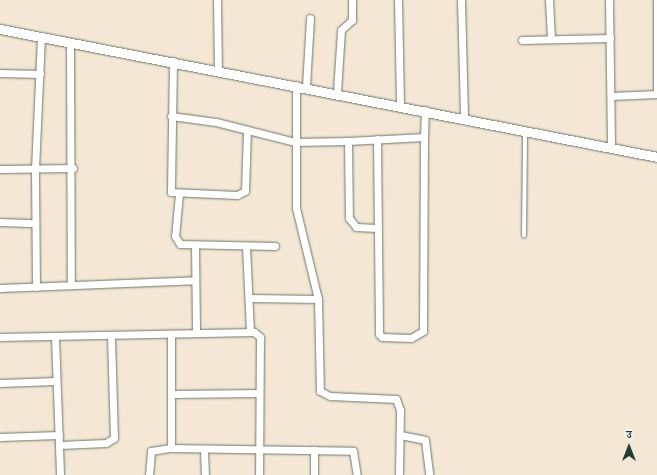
<!DOCTYPE html>
<html>
<head>
<meta charset="utf-8">
<style>
	body { margin:0 }
	#map { position:relative; width:657px; height:475px; overflow:hidden; background:#f4e7d5; font-family:"Sorts Mill Goudy","Noto Serif Devanagari",serif }
	div>[style] { position:absolute }
	.roads { filter:drop-shadow(0 0 1px #6a786c) drop-shadow(0 0 1px #6a786c) }
	.service>* { height:3.5px; margin:-1.75px; padding:0 1.75px; transform-origin:1.75px; border-radius:1.75px; background:#fff }
	.minor>* { height:7px; margin:-3.5px; padding:0 3.5px; transform-origin:3.5px; border-radius:3.5px; background:#fff }
	.tertiary>* { height:9px; margin:-4.5px; padding:0 4.5px; transform-origin:4.5px; border-radius:4.5px; background:#fff }
	span { translate:-50% -50%; white-space:nowrap; text-align:center; line-height:1.15; -webkit-text-stroke:3px #f6f6f2; paint-order:stroke }
	.north { position:absolute; left:609px; top:427px; width:40px; height:40px; -webkit-text-stroke:3px #f6f6f2; paint-order:stroke; rotate:0deg; font-size:11px; font-weight:700; line-height:16px; text-align:center; color:#1f3d34 }
	.north::after { content:''; display:block; margin:auto; width:14px; height:18px; background:#1f3d34; clip-path:polygon(50% 0,100% 100%,50% 72%,0 100%) }
</style>
</head>
<body>
<div id="map">
	<div class="roads">
		<div class="service">
			<div style="left:524px;top:236px;width:104px;rotate:-89.4deg"></div>
		</div>
		<div class="minor">
			<div style="left:217px;top:0;width:70px;rotate:89.2deg"></div>
			<div style="left:398px;top:0;width:105px;rotate:88.9deg"></div>
			<div style="left:461px;top:0;width:118px;rotate:88.5deg"></div>
			<div style="left:549px;top:0;width:39px;rotate:87deg"></div>
			<div style="left:609px;top:0;width:148px;rotate:89.2deg"></div>
			<div style="left:657px;top:0;width:94px;rotate:90deg"></div>
			<div style="left:522px;top:40px;width:88px;rotate:-1.3deg"></div>
			<div style="left:70px;top:42px;width:243px;rotate:89.8deg"></div>
			<div style="left:173px;top:61px;width:131px;rotate:90.9deg"></div>
			<div style="left:171px;top:192px;width:66px;rotate:2.6deg"></div>
			<div style="left:237px;top:195px;width:9px;rotate:-27deg"></div>
			<div style="left:245px;top:191px;width:61px;rotate:-88.1deg"></div>
			<div style="left:0;top:73px;width:40px;rotate:1.4deg"></div>
			<div style="left:296px;top:85px;width:123px;rotate:90deg"></div>
			<div style="left:296px;top:208px;width:94px;rotate:76.4deg"></div>
			<div style="left:318px;top:299px;width:92px;rotate:88.8deg"></div>
			<div style="left:320px;top:391px;width:11px;rotate:27deg"></div>
			<div style="left:330px;top:396px;width:66px;rotate:2.6deg"></div>
			<div style="left:396px;top:399px;width:12px;rotate:70deg"></div>
			<div style="left:400px;top:410px;width:65px;rotate:90.9deg"></div>
			<div style="left:306px;top:86px;width:68px;rotate:-86.6deg"></div>
			<div style="left:337px;top:92px;width:62px;rotate:-86.3deg"></div>
			<div style="left:341px;top:30px;width:15px;rotate:-42deg"></div>
			<div style="left:352px;top:20px;width:20px;rotate:-90deg"></div>
			<div style="left:611px;top:96px;width:46px;rotate:-2.5deg"></div>
			<div style="left:171px;top:116px;width:45px;rotate:7.6deg"></div>
			<div style="left:216px;top:122px;width:81px;rotate:14.2deg"></div>
			<div style="left:295px;top:142px;width:53px;rotate:-1.1deg"></div>
			<div style="left:348px;top:141px;width:76px;rotate:-3deg"></div>
			<div style="left:424px;top:137px;width:27px;rotate:-88deg"></div>
			<div style="left:377px;top:139px;width:195px;rotate:89.4deg"></div>
			<div style="left:379px;top:334px;width:4px;rotate:45deg"></div>
			<div style="left:382px;top:337px;width:29px;rotate:2deg"></div>
			<div style="left:411px;top:338px;width:14px;rotate:-30deg"></div>
			<div style="left:423px;top:331px;width:194px;rotate:-89.7deg"></div>
			<div style="left:348px;top:141px;width:77px;rotate:89.3deg"></div>
			<div style="left:349px;top:218px;width:11px;rotate:52deg"></div>
			<div style="left:356px;top:227px;width:21px;rotate:3deg"></div>
			<div style="left:0;top:169px;width:73px;rotate:-0.8deg"></div>
			<div style="left:179px;top:194px;width:42px;rotate:95.4deg"></div>
			<div style="left:175px;top:236px;width:9px;rotate:58deg"></div>
			<div style="left:180px;top:244px;width:95px;rotate:1.2deg"></div>
			<div style="left:0;top:222px;width:35px;rotate:2deg"></div>
			<div style="left:195px;top:246px;width:87px;rotate:89.3deg"></div>
			<div style="left:246px;top:246px;width:86px;rotate:87.3deg"></div>
			<div style="left:36px;top:287px;width:118px;rotate:-90.5deg"></div>
			<div style="left:35px;top:169px;width:132px;rotate:-87.4deg"></div>
			<div style="left:0;top:288px;width:195px;rotate:-2.3deg"></div>
			<div style="left:249px;top:298px;width:69px;rotate:0.8deg"></div>
			<div style="left:171px;top:334px;width:114px;rotate:90deg"></div>
			<div style="left:0;top:337px;width:254px;rotate:-1.1deg"></div>
			<div style="left:254px;top:332px;width:8px;rotate:40deg"></div>
			<div style="left:260px;top:337px;width:138px;rotate:90.4deg"></div>
			<div style="left:55px;top:337px;width:138px;rotate:87.9deg"></div>
			<div style="left:0;top:383px;width:56px;rotate:-2deg"></div>
			<div style="left:174px;top:394px;width:85px;rotate:-0.7deg"></div>
			<div style="left:400px;top:435px;width:25px;rotate:11deg"></div>
			<div style="left:425px;top:440px;width:35px;rotate:83deg"></div>
			<div style="left:0;top:437px;width:59px;rotate:-1.9deg"></div>
			<div style="left:60px;top:445px;width:46px;rotate:-2.5deg"></div>
			<div style="left:106px;top:443px;width:9px;rotate:-32deg"></div>
			<div style="left:114px;top:438px;width:102px;rotate:-91.7deg"></div>
			<div style="left:204px;top:449px;width:26px;rotate:88deg"></div>
			<div style="left:314px;top:450px;width:25px;rotate:90deg"></div>
			<div style="left:149px;top:475px;width:24px;rotate:-85deg"></div>
			<div style="left:151px;top:451px;width:20px;rotate:-9deg"></div>
			<div style="left:171px;top:448px;width:182px;rotate:0.9deg"></div>
			<div style="left:353px;top:451px;width:24px;rotate:81deg"></div>
		</div>
		<div class="tertiary">
			<div style="left:0;top:29px;width:669px;rotate:11.02deg"></div>
		</div>
	</div>
	<div class="north">उ</div>
</div>
</body>
</html>
